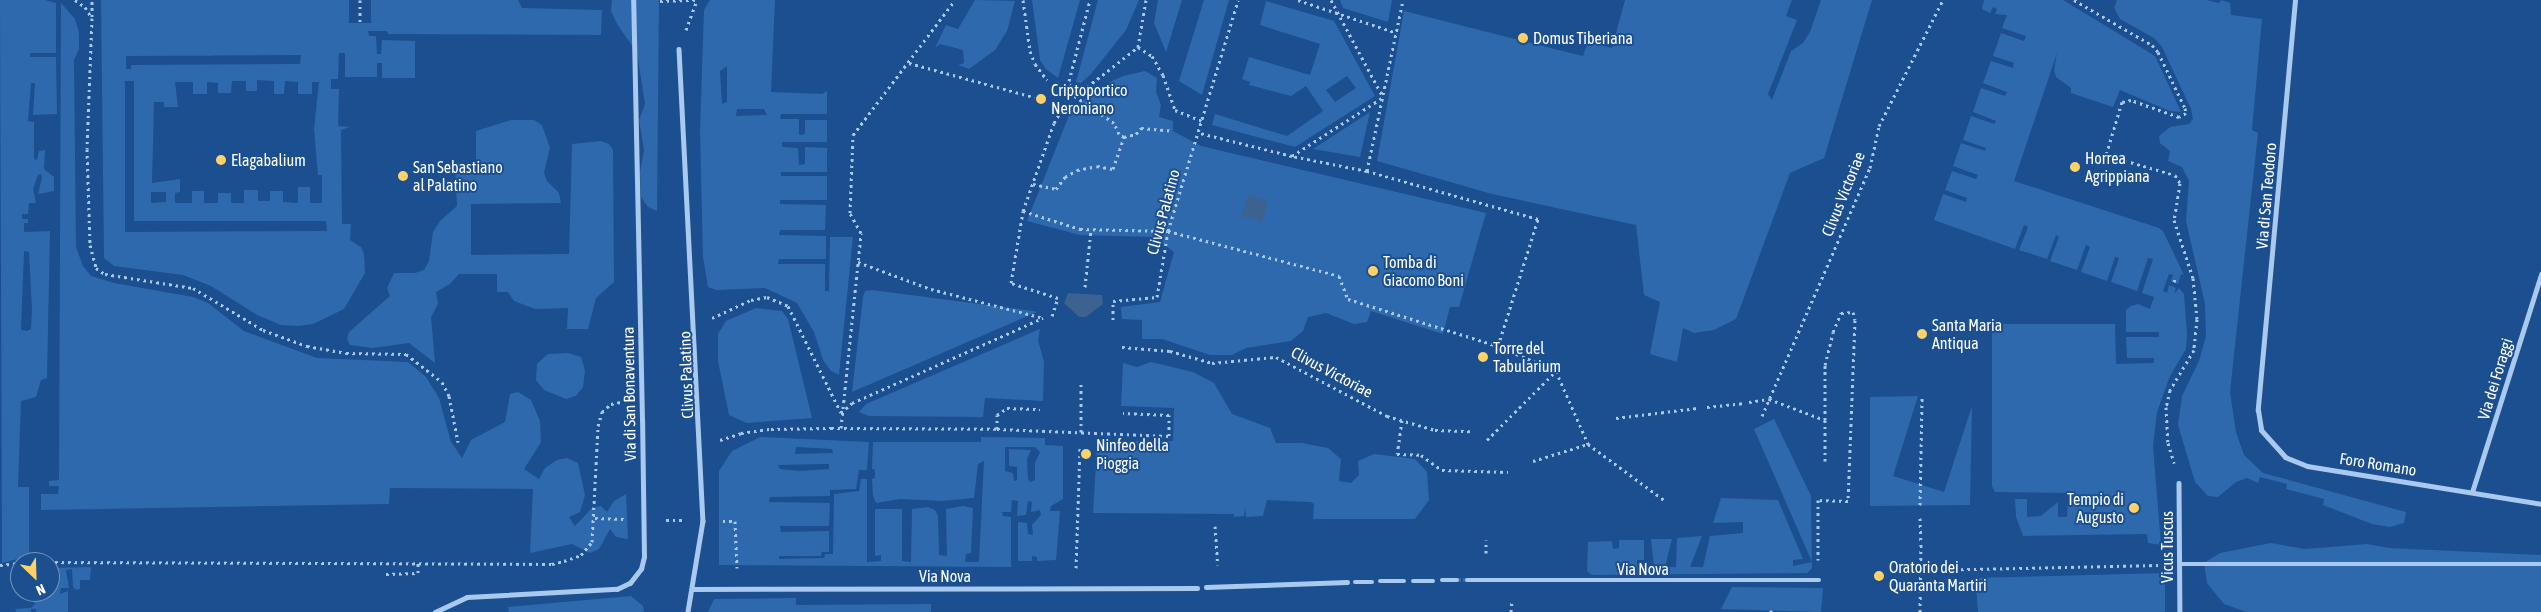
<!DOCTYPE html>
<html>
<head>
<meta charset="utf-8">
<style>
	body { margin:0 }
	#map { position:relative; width:2541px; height:612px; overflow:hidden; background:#1b4f8f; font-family:"Asap Condensed",sans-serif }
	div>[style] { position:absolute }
	.green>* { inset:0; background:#2e69ad }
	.water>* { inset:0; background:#3c6290; transform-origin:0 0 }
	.pedestrian-tunnel>* { height:4.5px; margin-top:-2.25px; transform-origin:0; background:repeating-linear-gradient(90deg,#3d69a0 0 4.5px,transparent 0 6.5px) }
	.path>* { height:3px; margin-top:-1.5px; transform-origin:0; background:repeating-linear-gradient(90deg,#a9c9ee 0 2.5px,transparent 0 6.5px) }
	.pedestrian>* { height:4.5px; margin:-2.25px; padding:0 2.25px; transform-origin:2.25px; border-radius:2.25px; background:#a9c9ee }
	.minor>* { height:5px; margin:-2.5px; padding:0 2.5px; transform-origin:2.5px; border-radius:2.5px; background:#a9c9ee }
	.dots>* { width:14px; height:14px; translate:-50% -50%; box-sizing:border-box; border:2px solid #1b4f8f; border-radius:50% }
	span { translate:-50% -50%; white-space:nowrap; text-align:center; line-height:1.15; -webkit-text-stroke:4px #1b4f8f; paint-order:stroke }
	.poi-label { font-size:16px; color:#fff }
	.left { translate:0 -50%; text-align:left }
	.right { translate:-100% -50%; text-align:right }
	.street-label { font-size:16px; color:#fff }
	.north { position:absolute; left:10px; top:552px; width:50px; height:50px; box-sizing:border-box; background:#1b4f8f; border:1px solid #7695bc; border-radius:50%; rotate:156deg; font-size:14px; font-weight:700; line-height:20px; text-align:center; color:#fff }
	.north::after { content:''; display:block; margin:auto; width:18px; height:22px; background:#ffd166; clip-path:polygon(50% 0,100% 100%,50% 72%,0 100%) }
</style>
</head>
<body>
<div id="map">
	<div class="green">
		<div style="clip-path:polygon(evenodd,0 0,45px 0,56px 3px,56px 53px,30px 53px,30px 57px,56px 57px,57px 114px,33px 115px,35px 83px,31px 83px,28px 121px,34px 122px,34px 159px,37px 160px,39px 151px,45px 150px,44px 169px,54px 177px,54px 191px,38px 194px,42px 178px,41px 174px,38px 175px,33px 189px,36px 203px,29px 203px,28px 214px,22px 214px,22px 219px,28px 219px,28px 223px,24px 223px,24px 232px,50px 231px,47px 378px,41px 380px,36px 397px,21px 401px,18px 487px,29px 487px,29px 556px,2px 563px,0 0,24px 251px,29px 252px,32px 310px,31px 329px,27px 331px,21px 330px,24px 251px)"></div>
		<div style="clip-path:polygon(evenodd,101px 0,349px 0,349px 23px,371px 23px,371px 0,518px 0,522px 8px,602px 10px,601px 35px,388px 34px,387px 31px,368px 31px,369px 36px,376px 36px,377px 54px,381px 54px,382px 40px,415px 41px,415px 78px,382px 78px,382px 63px,377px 63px,377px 77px,345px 77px,345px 53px,339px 53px,338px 79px,331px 79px,331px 89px,339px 89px,338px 126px,350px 127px,341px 130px,342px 224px,351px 224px,350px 240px,361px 247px,364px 254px,365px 273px,344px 309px,313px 324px,299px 326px,281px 325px,257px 315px,211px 286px,183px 275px,114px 266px,104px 258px,101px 0,301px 55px,300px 64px,131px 65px,131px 69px,126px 69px,126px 56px,301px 55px,101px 0,257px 80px,274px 81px,274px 94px,284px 94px,285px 81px,298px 82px,298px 94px,312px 94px,312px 82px,319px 82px,314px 129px,318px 175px,322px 175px,322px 203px,310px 203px,310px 187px,298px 187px,298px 203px,283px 202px,283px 191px,270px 191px,270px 201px,258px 201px,258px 190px,244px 190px,244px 203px,231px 203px,231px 193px,218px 193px,218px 203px,204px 203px,204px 191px,192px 191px,192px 203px,175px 203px,175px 193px,180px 192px,180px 179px,152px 183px,154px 102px,164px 102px,164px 107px,178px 107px,175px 82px,193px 82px,193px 94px,207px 94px,207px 82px,218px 83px,218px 93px,231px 93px,232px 81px,246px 81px,246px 91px,257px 91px,257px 80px,101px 0,125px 81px,134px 81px,134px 221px,326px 221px,327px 231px,125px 232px,125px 81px,101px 0,151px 192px,166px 192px,166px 202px,151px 203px,151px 192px)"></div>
		<div style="clip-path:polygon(612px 0,659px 0,657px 211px,648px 207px,641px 197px,640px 173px,644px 150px,639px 120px,645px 104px,637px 53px,617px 24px,611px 11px)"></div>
		<div style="clip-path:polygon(evenodd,710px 0,775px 0,771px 92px,822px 94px,827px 91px,827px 114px,781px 114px,780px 119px,799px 119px,799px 135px,805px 134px,805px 120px,827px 120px,827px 142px,782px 142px,782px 147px,798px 148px,799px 165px,805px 164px,805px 147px,827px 148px,827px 172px,781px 172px,781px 176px,827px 176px,827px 200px,780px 200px,780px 204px,826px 205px,825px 230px,780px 230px,779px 235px,826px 236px,826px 259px,779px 259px,778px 264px,825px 264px,825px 291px,829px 291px,830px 237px,853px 237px,839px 375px,831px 371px,823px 360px,814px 332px,797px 303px,765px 288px,716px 290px,708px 287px,703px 257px,700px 131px,704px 10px,710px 0,727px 66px,727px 102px,722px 104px,720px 71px,727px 66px,710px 0,737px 109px,764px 109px,767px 115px,736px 116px,737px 109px)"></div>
		<div style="clip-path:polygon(975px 0,1015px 1px,1007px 31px,995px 50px,969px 69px,958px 65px,964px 63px,963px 50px,940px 44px,935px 48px,946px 25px,958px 29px)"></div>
		<div style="clip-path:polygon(1032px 0,1080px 0,1058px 78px,1046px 69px,1040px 60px)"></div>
		<div style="clip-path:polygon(1098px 0,1139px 0,1126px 30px,1091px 74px,1081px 83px,1076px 82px)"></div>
		<div style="clip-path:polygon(1158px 0,1182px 0,1166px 52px,1154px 23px)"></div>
		<div style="clip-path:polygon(1204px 0,1229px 0,1202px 95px,1179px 81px)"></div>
		<div style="clip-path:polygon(1340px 0,1392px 0,1388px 22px,1343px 8px)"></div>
		<div style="clip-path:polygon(1625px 0,1792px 0,1786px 16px,1797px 20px,1768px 94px,1772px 100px,1791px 51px,1803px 43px,1810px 32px,1821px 0,1872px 0,1824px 158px,1790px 173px,1736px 319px,1714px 330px,1694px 333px,1683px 328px,1677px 362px,1650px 354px,1660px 302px,1644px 295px,1636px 225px,1492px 194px,1377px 161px,1404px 11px,1583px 56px,1588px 42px,1612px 48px)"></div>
		<div style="clip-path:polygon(1978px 0,2063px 0,2155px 56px,2181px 112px,2170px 111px,2120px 90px,2113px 107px,2071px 93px,2071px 88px,2056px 77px,2054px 70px,2057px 53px,2014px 181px,2159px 228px,2163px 231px,2184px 275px,2181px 274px,2178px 284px,2171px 281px,2173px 275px,2169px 274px,2163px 291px,2167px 293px,2169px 285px,2176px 288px,2174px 294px,2179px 288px,2184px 294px,2187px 334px,2186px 349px,2170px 376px,2157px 412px,2153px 446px,2161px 545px,2148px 543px,2147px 534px,2023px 536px,2016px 517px,2015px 499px,2027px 499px,2027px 517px,2041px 516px,2058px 502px,2058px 517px,2067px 517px,2068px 500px,2072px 498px,2070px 493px,1995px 492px,1992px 486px,1992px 324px,2115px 324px,2116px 364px,2154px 363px,2154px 358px,2127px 358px,2126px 337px,2159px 337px,2159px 332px,2126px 332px,2126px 310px,2131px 306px,2138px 304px,2150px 309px,2154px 297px,2142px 293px,2153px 259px,2148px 258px,2137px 291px,2111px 282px,2119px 258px,2115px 257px,2107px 281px,2081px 272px,2090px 247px,2086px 245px,2077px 270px,2050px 261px,2059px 237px,2056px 235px,2047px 259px,2019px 250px,2028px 227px,2024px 225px,2015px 249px,1934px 220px,1943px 194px,1966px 202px,1967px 198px,1945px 190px,1952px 171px,1976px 179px,1978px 175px,1953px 166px,1961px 143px,1985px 151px,1986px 148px,1963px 140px,1971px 116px,1994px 124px,1996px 121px,1973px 112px,1981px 88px,2005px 96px,2007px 92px,1983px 83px,1991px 61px,2013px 68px,2014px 63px,1993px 56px,2001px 33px,2024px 41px,2026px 36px,2002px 28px,2007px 15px,1995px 14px,1997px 9px,1993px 7px,1990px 13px,1982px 9px,1984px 0)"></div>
		<div style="clip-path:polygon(2117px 0,2207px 0,2219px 3px,2221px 0,2230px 3px,2231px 15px,2262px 19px,2252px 130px,2258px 133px,2230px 392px,2236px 432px,2244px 455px,2263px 473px,2406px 512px,2404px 523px,2390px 527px,2372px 524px,2323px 505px,2324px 499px,2286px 489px,2287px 484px,2260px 477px,2258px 483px,2247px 478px,2236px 482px,2218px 497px,2208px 496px,2195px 482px,2178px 425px,2182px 396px,2199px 361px,2206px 336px,2205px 304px,2186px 221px,2189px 181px,2182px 167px,2168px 161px,2170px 151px,2160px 143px,2159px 136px,2170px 127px,2189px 124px,2193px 119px,2191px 109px,2162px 47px,2154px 38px,2120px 19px,2114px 8px)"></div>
		<div style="clip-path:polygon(evenodd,1266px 1px,1334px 21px,1375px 96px,1295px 147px,1212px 125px,1215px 114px,1287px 136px,1323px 111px,1306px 86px,1291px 96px,1249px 85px,1250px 82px,1242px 79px,1249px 57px,1310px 75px,1320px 44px,1260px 25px,1266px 1px,1347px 76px,1356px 88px,1335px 102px,1326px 90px,1347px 76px)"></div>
		<div style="clip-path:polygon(61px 3px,75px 19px,79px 33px,79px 49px,74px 60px,76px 247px,83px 266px,91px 276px,114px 283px,193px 297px,208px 303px,244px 331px,317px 358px,408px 362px,426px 377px,439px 398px,451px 442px,462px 458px,471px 440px,505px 422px,510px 394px,518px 392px,531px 400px,540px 421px,541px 442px,524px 469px,539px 479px,545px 468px,557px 460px,567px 458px,578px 463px,585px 495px,580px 512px,569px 517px,575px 526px,592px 508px,601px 506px,607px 512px,614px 501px,626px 494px,628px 539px,616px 537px,610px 529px,599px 549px,590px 553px,572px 544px,530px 553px,533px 489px,390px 488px,389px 504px,41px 510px,41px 494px,58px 494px,59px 486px,49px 486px,49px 481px,59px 480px)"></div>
		<div style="clip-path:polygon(1145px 71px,1157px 78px,1156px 92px,1161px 105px,1159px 117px,1173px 121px,1173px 131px,1201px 146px,1486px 213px,1459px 307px,1450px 307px,1443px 334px,1371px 311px,1367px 322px,1354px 324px,1326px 313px,1308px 317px,1303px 331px,1291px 341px,1246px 348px,1232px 355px,1210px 355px,1162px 339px,1142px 339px,1142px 320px,1122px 319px,1121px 307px,1160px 302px,1174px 252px,1154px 237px,1080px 235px,1027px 221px,1070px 113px,1086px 98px,1110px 82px,1123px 76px)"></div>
		<div style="clip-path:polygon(1370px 112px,1360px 157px,1313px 149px)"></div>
		<div style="clip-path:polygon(511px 120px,534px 120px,542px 125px,550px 148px,544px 173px,547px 181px,559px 193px,561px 203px,471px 204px,471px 255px,569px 254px,572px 144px,601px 141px,609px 144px,613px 150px,614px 282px,596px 298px,588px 329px,567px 329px,568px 308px,535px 309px,514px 301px,508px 292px,497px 292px,497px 274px,459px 274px,450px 284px,436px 292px,438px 304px,431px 317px,435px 363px,409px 343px,373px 348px,350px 345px,347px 339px,349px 332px,390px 296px,387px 288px,394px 273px,415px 273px,424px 270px,429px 261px,433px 232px,440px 221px,457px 206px,455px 165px,476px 164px,476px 131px)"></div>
		<div style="clip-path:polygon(872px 290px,1033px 311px,1037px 312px,852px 392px,863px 297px,865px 291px)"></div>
		<div style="clip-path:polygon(756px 308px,782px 311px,788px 319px,812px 418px,747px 423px,729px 415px,718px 361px,718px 334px,726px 321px)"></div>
		<div style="clip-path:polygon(1040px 329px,1038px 340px,1044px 362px,1043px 401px,985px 398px,983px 417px,869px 416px,859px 412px,866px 404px)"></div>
		<div style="clip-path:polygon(568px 353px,581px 357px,585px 371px,583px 387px,576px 396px,566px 399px,544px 390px,536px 380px,537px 364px,548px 354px)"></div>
		<div style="clip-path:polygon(1151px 362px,1193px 372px,1214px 383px,1232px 414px,1270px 428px,1276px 443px,1302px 443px,1328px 448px,1341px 459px,1339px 481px,1351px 483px,1359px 475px,1358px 461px,1374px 454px,1415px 459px,1427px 472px,1429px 500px,1415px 519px,1313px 519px,1314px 504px,1311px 502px,1267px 500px,1263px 516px,1246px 517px,1245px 507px,1244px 516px,1234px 517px,1234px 514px,1093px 513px,1097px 447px,1126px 448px,1126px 441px,1173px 441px,1174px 408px,1121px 406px,1123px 363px,1137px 367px)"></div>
		<div style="clip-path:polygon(1918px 396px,1893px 476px,1944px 492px,1972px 406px,1970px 505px,1870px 506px,1870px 397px)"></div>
		<div style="clip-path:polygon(1774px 419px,1811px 496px,1812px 568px,1807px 573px,1592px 575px,1587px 571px,1588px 542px,1612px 541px,1613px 549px,1619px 548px,1619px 540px,1644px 540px,1644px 560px,1637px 560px,1637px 566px,1654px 567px,1651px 539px,1672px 539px,1665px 567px,1676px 567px,1677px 538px,1702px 536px,1690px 567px,1703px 567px,1710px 536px,1743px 533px,1743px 522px,1713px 523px,1721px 498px,1778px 500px,1803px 559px,1793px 560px,1793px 566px,1812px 562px,1754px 429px)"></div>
		<div style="clip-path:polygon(evenodd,760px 437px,869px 442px,867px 470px,859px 470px,856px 489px,830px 490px,830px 496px,770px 497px,769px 502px,830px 503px,829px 526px,780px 526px,781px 532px,829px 531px,829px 552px,822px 552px,821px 556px,779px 556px,779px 559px,824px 558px,825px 554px,833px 554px,834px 494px,859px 491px,861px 479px,867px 479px,867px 562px,881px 561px,881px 555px,875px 556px,875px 509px,902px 509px,902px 561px,911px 562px,912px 509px,928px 507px,935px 510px,938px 516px,939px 555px,947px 556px,946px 509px,963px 506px,973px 508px,971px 553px,966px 554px,965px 562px,979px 562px,984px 461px,978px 464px,974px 498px,942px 501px,900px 499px,876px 503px,873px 496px,872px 479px,875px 478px,875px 470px,872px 469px,873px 442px,981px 442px,981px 437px,1045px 438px,1045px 445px,1063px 446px,1063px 499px,1051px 506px,1050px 511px,1060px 511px,1056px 560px,1037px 561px,1037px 557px,1032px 556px,1032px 561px,1018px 561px,1018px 522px,1027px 523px,1028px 534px,1033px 535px,1032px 525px,1041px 515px,1040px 510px,1031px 512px,1032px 502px,1028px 501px,1026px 515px,1017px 516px,1018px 501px,1012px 500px,1011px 512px,1002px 512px,1003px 516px,1011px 517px,1011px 567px,719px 565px,719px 471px,732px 451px,760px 437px,796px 447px,832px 449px,833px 453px,795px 454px,796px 447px,760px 437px,1005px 447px,1035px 447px,1040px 452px,1035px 463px,1035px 480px,1030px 482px,1028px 479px,1027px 459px,1031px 450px,1009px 449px,1009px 466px,1017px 467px,1017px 480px,1014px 481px,1013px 473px,1005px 471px,1005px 447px,760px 437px,829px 464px,829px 469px,800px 471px,780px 469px,778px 465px,829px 464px)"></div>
		<div style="clip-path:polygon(2271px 543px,2305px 549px,2367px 544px,2389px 548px,2541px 555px,2541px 612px,2246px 612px,2224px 604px,2207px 583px,2204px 563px,2220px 553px)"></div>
		<div style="clip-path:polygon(91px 567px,90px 580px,80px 580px,80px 589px,76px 590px,73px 587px,72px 569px,66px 570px,69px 588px,61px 588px,60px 594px,68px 591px,68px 612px,36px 612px,36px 609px,31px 609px,31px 612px,16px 612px,15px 609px,31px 608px,35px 604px,34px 592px,50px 592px,54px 589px,54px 572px,50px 572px,50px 568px)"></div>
		<div style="clip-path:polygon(2165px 573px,2165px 612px,1978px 612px,1976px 587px,1971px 587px,1971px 578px)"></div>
		<div style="clip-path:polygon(1732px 587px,1823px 588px,1821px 612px,1721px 609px)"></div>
		<div style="clip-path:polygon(631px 596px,643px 606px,644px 612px,509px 612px,508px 607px)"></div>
		<div style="clip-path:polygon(796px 598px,796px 605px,931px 604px,931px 612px,708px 612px,714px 599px)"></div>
	</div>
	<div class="water">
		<div style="left:1248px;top:195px;width:21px;height:22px;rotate:17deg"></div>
		<div style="clip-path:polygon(1068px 293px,1102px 295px,1103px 304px,1086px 317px,1079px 317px,1064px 303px)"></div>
	</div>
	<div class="pedestrian-tunnel">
		<div style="left:1457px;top:580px;width:10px"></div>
	</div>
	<div class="path">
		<div style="left:75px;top:0;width:12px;rotate:35deg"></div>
		<div style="left:85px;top:7px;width:13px;rotate:58deg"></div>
		<div style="left:92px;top:18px;width:131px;rotate:92.2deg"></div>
		<div style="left:87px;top:149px;width:96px;rotate:88.2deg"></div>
		<div style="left:90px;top:245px;width:24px;rotate:75deg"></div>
		<div style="left:96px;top:268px;width:11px;rotate:34deg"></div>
		<div style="left:105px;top:274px;width:89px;rotate:9deg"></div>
		<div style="left:193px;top:288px;width:82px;rotate:31deg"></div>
		<div style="left:263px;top:330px;width:47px;rotate:20deg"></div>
		<div style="left:307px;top:346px;width:40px;rotate:10deg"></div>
		<div style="left:346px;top:353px;width:60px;rotate:1deg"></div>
		<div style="left:406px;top:354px;width:46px;rotate:37.9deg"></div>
		<div style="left:442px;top:382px;width:16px;rotate:63deg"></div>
		<div style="left:449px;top:396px;width:47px;rotate:78.9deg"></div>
		<div style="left:360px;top:0;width:23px;rotate:90deg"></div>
		<div style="left:1023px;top:0;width:51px;rotate:82.2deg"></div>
		<div style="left:1030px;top:51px;width:14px;rotate:69deg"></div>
		<div style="left:1035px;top:64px;width:20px;rotate:53deg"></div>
		<div style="left:1146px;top:0;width:48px;rotate:99.7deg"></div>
		<div style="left:1138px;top:47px;width:17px;rotate:33deg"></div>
		<div style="left:1152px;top:56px;width:22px;rotate:60deg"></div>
		<div style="left:1163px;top:75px;width:37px;rotate:71deg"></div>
		<div style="left:1175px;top:110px;width:29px;rotate:22deg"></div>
		<div style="left:1298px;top:0;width:104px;rotate:18.4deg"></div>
		<div style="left:1331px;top:0;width:110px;rotate:61.8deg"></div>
		<div style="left:2074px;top:0;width:90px;rotate:30deg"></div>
		<div style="left:2152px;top:45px;width:9px;rotate:49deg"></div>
		<div style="left:2158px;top:52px;width:62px;rotate:64.3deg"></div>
		<div style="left:2185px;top:108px;width:5px;rotate:79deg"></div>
		<div style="left:2186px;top:113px;width:8px;rotate:150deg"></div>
		<div style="left:2179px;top:117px;width:51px;rotate:-160.5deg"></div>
		<div style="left:2131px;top:100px;width:9px;rotate:167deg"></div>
		<div style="left:2122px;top:102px;width:55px;rotate:106.8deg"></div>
		<div style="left:2106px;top:155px;width:72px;rotate:16.2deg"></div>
		<div style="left:2175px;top:175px;width:9px;rotate:58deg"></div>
		<div style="left:2180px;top:183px;width:37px;rotate:99deg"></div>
		<div style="left:2174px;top:220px;width:61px;rotate:71.9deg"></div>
		<div style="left:2193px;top:278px;width:41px;rotate:84.4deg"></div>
		<div style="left:2197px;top:319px;width:31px;rotate:96deg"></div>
		<div style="left:2194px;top:350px;width:47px;rotate:121deg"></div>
		<div style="left:2170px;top:390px;width:17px;rotate:103deg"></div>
		<div style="left:2166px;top:407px;width:36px;rotate:87deg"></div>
		<div style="left:2168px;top:443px;width:21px;rotate:73deg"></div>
		<div style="left:660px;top:1px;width:36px;rotate:-2deg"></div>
		<div style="left:92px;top:17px;width:17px;rotate:-90deg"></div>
		<div style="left:686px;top:30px;width:32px;rotate:-70deg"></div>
		<div style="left:909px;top:63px;width:137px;rotate:15.3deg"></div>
		<div style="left:1071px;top:93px;width:12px;rotate:-99deg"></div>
		<div style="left:1069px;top:81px;width:84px;rotate:-75.5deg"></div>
		<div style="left:1124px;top:137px;width:12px;rotate:-14deg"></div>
		<div style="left:1136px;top:134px;width:8px;rotate:-50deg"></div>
		<div style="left:1141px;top:128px;width:32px;rotate:5deg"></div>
		<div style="left:1292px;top:156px;width:107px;rotate:-32.8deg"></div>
		<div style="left:1367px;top:171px;width:175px;rotate:-78.1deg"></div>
		<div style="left:1033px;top:184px;width:24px;rotate:12deg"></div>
		<div style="left:1056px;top:189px;width:15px;rotate:-53deg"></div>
		<div style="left:1065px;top:177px;width:14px;rotate:-30deg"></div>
		<div style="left:1077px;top:170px;width:20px;rotate:-11deg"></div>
		<div style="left:1097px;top:166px;width:16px;rotate:11deg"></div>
		<div style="left:1113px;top:169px;width:34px;rotate:-71deg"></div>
		<div style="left:1124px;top:137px;width:6px;rotate:-149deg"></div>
		<div style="left:1119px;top:134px;width:12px;rotate:-114deg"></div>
		<div style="left:1114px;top:123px;width:65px;rotate:-145.6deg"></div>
		<div style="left:1023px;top:211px;width:60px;rotate:17.5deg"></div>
		<div style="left:1080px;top:229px;width:88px;rotate:1.3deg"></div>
		<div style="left:1168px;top:231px;width:177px;rotate:14.7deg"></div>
		<div style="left:1339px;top:276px;width:25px;rotate:69deg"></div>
		<div style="left:1348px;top:299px;width:157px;rotate:17.4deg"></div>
		<div style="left:1498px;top:346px;width:133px;rotate:-72.5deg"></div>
		<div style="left:1538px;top:219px;width:178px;rotate:-164.3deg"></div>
		<div style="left:1367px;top:171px;width:76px;rotate:-168.7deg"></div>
		<div style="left:1292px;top:156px;width:95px;rotate:-166deg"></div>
		<div style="left:858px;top:262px;width:78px;rotate:20.3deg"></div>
		<div style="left:931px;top:289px;width:116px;rotate:14.5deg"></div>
		<div style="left:2174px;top:282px;width:6px;rotate:-72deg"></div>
		<div style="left:1085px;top:287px;width:57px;rotate:-84deg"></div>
		<div style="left:1052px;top:316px;width:19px;rotate:-72deg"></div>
		<div style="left:1058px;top:298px;width:49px;rotate:-162.3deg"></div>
		<div style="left:1011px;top:283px;width:73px;rotate:-80.5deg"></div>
		<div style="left:1023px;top:211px;width:93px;rotate:-70.6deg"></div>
		<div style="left:1054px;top:123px;width:34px;rotate:-60deg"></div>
		<div style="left:1071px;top:94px;width:17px;rotate:-24deg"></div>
		<div style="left:1087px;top:87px;width:65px;rotate:-38.1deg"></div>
		<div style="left:712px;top:318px;width:43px;rotate:-24.8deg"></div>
		<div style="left:751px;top:300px;width:16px;rotate:-11deg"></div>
		<div style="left:767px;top:297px;width:23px;rotate:23deg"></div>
		<div style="left:788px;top:306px;width:119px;rotate:63.6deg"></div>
		<div style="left:841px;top:413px;width:15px;rotate:-42deg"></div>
		<div style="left:852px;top:403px;width:209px;rotate:-24deg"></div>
		<div style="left:1113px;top:320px;width:19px;rotate:-90deg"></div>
		<div style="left:1113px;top:301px;width:44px;rotate:-5.2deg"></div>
		<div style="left:1157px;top:297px;width:67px;rotate:-80.5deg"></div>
		<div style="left:1168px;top:231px;width:241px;rotate:-73.1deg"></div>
		<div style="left:1498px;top:346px;width:63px;rotate:23.3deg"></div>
		<div style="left:1556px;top:371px;width:80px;rotate:66.3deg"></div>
		<div style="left:1588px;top:444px;width:94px;rotate:36.4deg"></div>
		<div style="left:1122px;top:347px;width:48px;rotate:4.8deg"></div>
		<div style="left:1170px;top:351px;width:44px;rotate:15.9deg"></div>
		<div style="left:1212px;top:363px;width:64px;rotate:-5.4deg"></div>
		<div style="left:1276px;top:357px;width:126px;rotate:28deg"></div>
		<div style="left:1387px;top:416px;width:50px;rotate:16.3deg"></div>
		<div style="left:1435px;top:430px;width:35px;rotate:2deg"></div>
		<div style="left:1749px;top:402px;width:20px;rotate:-9deg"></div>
		<div style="left:1769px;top:399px;width:60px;rotate:20.6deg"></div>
		<div style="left:1825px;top:420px;width:55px;rotate:-90deg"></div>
		<div style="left:1825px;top:365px;width:34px;rotate:-76deg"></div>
		<div style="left:1833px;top:332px;width:21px;rotate:-67deg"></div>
		<div style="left:1841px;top:313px;width:12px;rotate:-5deg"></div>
		<div style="left:1853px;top:312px;width:8px;rotate:76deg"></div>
		<div style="left:1855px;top:320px;width:181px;rotate:92.2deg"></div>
		<div style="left:1848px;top:501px;width:30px;rotate:-178deg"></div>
		<div style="left:1818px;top:500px;width:60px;rotate:90deg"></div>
		<div style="left:1707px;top:407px;width:36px;rotate:-6deg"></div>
		<div style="left:1762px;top:416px;width:270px;rotate:-66.5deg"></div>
		<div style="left:1870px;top:168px;width:43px;rotate:-77.9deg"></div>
		<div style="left:1879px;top:126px;width:141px;rotate:-63.1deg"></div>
		<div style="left:1616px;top:418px;width:82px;rotate:-7deg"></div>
		<div style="left:1402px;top:420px;width:34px;rotate:98deg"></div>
		<div style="left:1397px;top:454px;width:24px;rotate:2deg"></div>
		<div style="left:1421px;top:455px;width:26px;rotate:36deg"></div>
		<div style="left:1442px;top:470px;width:66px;rotate:1.7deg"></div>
		<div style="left:1825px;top:420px;width:41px;rotate:90deg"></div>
		<div style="left:841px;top:428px;width:196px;rotate:-84.1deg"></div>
		<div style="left:861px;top:233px;width:23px;rotate:-119deg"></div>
		<div style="left:850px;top:213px;width:78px;rotate:-87.8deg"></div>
		<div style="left:853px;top:135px;width:169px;rotate:-52.9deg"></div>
		<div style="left:997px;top:429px;width:14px;rotate:-90deg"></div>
		<div style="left:997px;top:415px;width:12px;rotate:-35deg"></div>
		<div style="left:1007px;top:408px;width:33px;rotate:2deg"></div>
		<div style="left:1081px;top:432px;width:48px;rotate:-90deg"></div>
		<div style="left:720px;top:440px;width:22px;rotate:-18deg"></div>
		<div style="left:741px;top:433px;width:30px;rotate:-8deg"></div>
		<div style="left:771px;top:429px;width:60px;rotate:-1deg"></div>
		<div style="left:831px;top:428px;width:166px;rotate:0.3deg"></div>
		<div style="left:997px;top:429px;width:172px;rotate:2.3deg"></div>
		<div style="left:1169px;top:436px;width:21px;rotate:-90deg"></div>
		<div style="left:1169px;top:415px;width:46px;rotate:-177.5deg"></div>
		<div style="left:1487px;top:440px;width:98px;rotate:-45deg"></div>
		<div style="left:1533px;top:461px;width:58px;rotate:-17.2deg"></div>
		<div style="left:1920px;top:505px;width:108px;rotate:-88.9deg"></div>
		<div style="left:595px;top:518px;width:29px;rotate:2deg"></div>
		<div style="left:1920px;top:518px;width:23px;rotate:88deg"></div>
		<div style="left:666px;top:520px;width:16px"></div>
		<div style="left:723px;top:521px;width:12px"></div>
		<div style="left:735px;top:521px;width:47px;rotate:87.6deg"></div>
		<div style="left:1215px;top:526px;width:39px;rotate:86deg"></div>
		<div style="left:1486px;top:553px;width:13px;rotate:-90deg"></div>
		<div style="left:29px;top:562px;width:523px;rotate:0.22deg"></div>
		<div style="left:552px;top:564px;width:12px;rotate:-14deg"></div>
		<div style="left:564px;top:561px;width:18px;rotate:-19deg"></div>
		<div style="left:581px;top:555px;width:17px;rotate:-50deg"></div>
		<div style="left:592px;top:542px;width:116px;rotate:-87deg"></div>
		<div style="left:598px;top:426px;width:15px;rotate:-74deg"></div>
		<div style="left:602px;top:412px;width:12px;rotate:-42deg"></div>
		<div style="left:611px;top:404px;width:10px;rotate:-11deg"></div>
		<div style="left:0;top:565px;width:20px;rotate:-6deg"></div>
		<div style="left:1076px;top:568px;width:120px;rotate:-88.1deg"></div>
		<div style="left:1922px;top:570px;width:237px;rotate:-1.2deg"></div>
		<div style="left:386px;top:574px;width:32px;rotate:-2deg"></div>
		<div style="left:418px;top:573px;width:12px;rotate:-90deg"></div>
		<div style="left:1511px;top:612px;width:12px;rotate:-85deg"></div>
		<div style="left:1771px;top:612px;width:2px;rotate:-90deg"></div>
		<div style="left:1920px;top:612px;width:68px;rotate:-89.2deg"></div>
	</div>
	<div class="pedestrian">
		<div style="left:679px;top:49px;width:473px;rotate:87.1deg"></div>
		<div style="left:703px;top:521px;width:92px;rotate:99.4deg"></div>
		<div style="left:2179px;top:483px;width:129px;rotate:89.6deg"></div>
		<div style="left:2180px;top:564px;width:361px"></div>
		<div style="left:1442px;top:580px;width:15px"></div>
		<div style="left:1467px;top:580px;width:352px"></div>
		<div style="left:1380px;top:581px;width:24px"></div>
		<div style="left:1413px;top:581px;width:20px"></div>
		<div style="left:1355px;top:582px;width:17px"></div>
		<div style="left:1206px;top:587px;width:141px;rotate:-2deg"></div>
		<div style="left:693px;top:589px;width:504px;rotate:-0.11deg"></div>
		<div style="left:435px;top:612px;width:35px;rotate:-25deg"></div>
		<div style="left:467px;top:597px;width:150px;rotate:-3.1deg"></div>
		<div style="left:617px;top:589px;width:14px;rotate:-25deg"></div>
		<div style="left:630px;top:583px;width:18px;rotate:-52deg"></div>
		<div style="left:641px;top:569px;width:12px;rotate:-76deg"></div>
		<div style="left:644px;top:557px;width:137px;rotate:-90.8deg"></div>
		<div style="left:642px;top:420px;width:420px;rotate:-91.2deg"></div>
	</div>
	<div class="minor">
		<div style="left:2295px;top:0;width:412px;rotate:95.2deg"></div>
		<div style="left:2258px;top:410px;width:20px;rotate:81deg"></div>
		<div style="left:2261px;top:430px;width:36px;rotate:48deg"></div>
		<div style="left:2285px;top:457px;width:24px;rotate:22deg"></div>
		<div style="left:2307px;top:466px;width:237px;rotate:9.2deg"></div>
		<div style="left:2472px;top:492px;width:229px;rotate:-72.4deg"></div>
	</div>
	<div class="dots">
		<div style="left:1523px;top:38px;background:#ffd166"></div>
		<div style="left:1041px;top:99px;background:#ffd166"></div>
		<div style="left:221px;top:160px;background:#ffd166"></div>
		<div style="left:2075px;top:167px;background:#ffd166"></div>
		<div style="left:403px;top:176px;background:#ffd166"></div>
		<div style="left:1373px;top:271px;background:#ffd166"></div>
		<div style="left:1922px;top:334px;background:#ffd166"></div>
		<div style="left:1483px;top:357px;background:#ffd166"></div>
		<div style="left:1086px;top:454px;background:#ffd166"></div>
		<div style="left:2134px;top:508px;background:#ffd166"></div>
		<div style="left:1879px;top:576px;background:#ffd166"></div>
	</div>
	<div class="poi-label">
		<span class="left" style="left:1533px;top:38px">Domus Tiberiana</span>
		<span class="left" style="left:1051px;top:99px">Criptoportico<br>Neroniano</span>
		<span class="left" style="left:2085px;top:167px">Horrea<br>Agrippiana</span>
		<span class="left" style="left:231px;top:160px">Elagabalium</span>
		<span class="left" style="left:413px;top:176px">San Sebastiano<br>al Palatino</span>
		<span class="left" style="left:1383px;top:271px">Tomba di<br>Giacomo Boni</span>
		<span class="left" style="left:1932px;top:334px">Santa Maria<br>Antiqua</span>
		<span class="left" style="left:1493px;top:357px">Torre del<br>Tabularium</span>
		<span class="left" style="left:1096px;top:454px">Ninfeo della<br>Pioggia</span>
		<span class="right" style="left:2124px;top:508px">Tempio di<br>Augusto</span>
		<span class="left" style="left:1889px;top:576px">Oratorio dei<br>Quaranta Martiri</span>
	</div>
	<div class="street-label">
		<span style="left:1843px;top:194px;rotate:-68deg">Clivus Victoriae</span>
		<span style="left:2266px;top:196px;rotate:-85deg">Via di San Teodoro</span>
		<span style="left:1163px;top:212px;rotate:-75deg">Clivus Palatino</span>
		<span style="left:1332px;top:372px;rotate:28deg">Clivus Victoriae</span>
		<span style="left:686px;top:375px;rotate:-92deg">Clivus Palatino</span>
		<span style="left:2495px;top:379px;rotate:-73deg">Via dei Foraggi</span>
		<span style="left:629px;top:394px;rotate:-91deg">Via di San Bonaventura</span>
		<span style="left:2378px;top:464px;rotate:9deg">Foro Romano</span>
		<span style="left:2167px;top:547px;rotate:-90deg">Vicus Tuscus</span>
		<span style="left:1643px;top:569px">Via Nova</span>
		<span style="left:945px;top:576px">Via Nova</span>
	</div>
	<div class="north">N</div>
</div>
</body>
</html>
